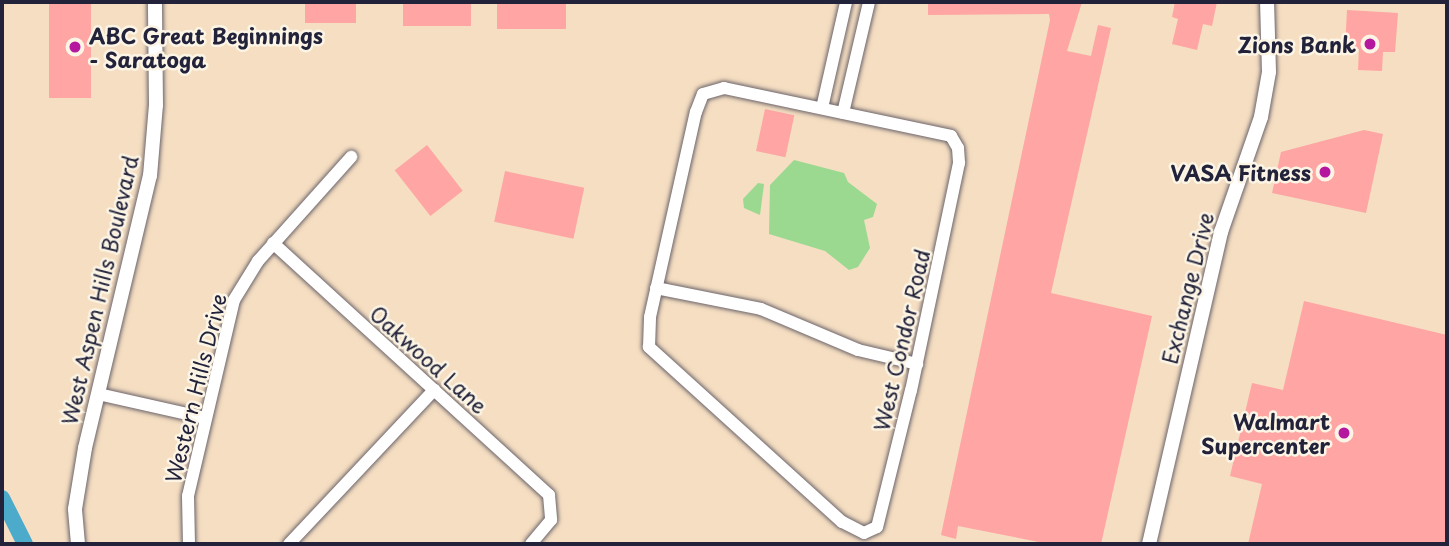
<!DOCTYPE html>
<html>
<head>
<meta charset="utf-8">
<style>
	body { margin:0 }
	#map { position:relative; width:1449px; height:546px; overflow:hidden; background:#f5dec2; font-family:"Playpen Sans",sans-serif }
	div>[style] { position:absolute }
	.green>* { inset:0; background:#9ad98f }
	.canal>* { height:16px; margin:-8px; padding:0 8px; transform-origin:8px; border-radius:8px; background:#4caaca }
	.building>* { inset:0; background:#ffa5a3; transform-origin:0 0 }
	.roads { filter:drop-shadow(0 0 2px #6c646a) drop-shadow(0 0 2px #6c646a) }
	.minor>* { height:12px; margin:-6px; padding:0 6px; transform-origin:6px; border-radius:6px; background:#fff }
	.tertiary>* { height:14px; margin:-7px; padding:0 7px; transform-origin:7px; border-radius:7px; background:#fff }
	.dots>* { width:19px; height:19px; translate:-50% -50%; box-sizing:border-box; border:4px solid #fcf5e5; border-radius:50% }
	span { translate:-50% -50%; white-space:nowrap; text-align:center; line-height:1.15; -webkit-text-stroke:5px #fcf5e5; paint-order:stroke }
	.poi-label { font-size:21px; color:#22223b; font-weight:700 }
	.left { translate:0 -50%; text-align:left }
	.right { translate:-100% -50%; text-align:right }
	.street-label { font-size:21px; color:#22223b }
	.frame { position:absolute; inset:0; border:4px solid #22223b; pointer-events:none }
</style>
</head>
<body>
<div id="map">
	<div class="green">
		<div style="clip-path:polygon(794px 160px,844px 173px,848px 182px,877px 204px,873px 217px,864px 220px,870px 248px,858px 267px,849px 270px,825px 251px,769px 234px,770px 185px)"></div>
		<div style="clip-path:polygon(758px 183px,764px 184px,760px 215px,744px 208px,743px 199px)"></div>
	</div>
	<div class="canal">
		<div style="left:2px;top:498px;width:51px;rotate:63.4deg"></div>
	</div>
	<div class="building">
		<div style="left:49px;top:2px;width:42px;height:96px"></div>
		<div style="left:305px;top:2px;width:51px;height:21px"></div>
		<div style="left:403px;top:2px;width:68px;height:24px"></div>
		<div style="left:497px;top:2px;width:69px;height:27px"></div>
		<div style="clip-path:polygon(928px 2px,1082px 2px,1067px 51px,1091px 56px,1098px 25px,1111px 28px,1051px 293px,1152px 316px,1101px 544px,1049px 544px,958px 526px,956px 539px,941px 535px,1050px 20px,1049px 14px,928px 15px)"></div>
		<div style="clip-path:polygon(1175px 2px,1217px 2px,1212px 26px,1203px 24px,1197px 50px,1172px 44px,1178px 19px,1172px 17px)"></div>
		<div style="clip-path:polygon(1347px 10px,1398px 13px,1395px 52px,1383px 52px,1382px 71px,1358px 70px,1359px 49px,1345px 49px)"></div>
		<div style="left:765px;top:109px;width:30px;height:43px;rotate:12deg"></div>
		<div style="clip-path:polygon(1364px 130px,1383px 134px,1366px 213px,1272px 193px,1281px 152px)"></div>
		<div style="left:427px;top:145px;width:58px;height:41px;rotate:52deg"></div>
		<div style="left:505px;top:171px;width:81px;height:52px;rotate:12deg"></div>
		<div style="clip-path:polygon(1304px 301px,1447px 335px,1447px 544px,1248px 544px,1262px 484px,1230px 476px,1252px 383px,1283px 390px)"></div>
	</div>
	<div class="roads">
		<div class="minor">
			<div style="left:724px;top:88px;width:232px;rotate:11.9deg"></div>
			<div style="left:951px;top:136px;width:14px;rotate:60deg"></div>
			<div style="left:958px;top:148px;width:15px;rotate:86deg"></div>
			<div style="left:959px;top:163px;width:232px;rotate:101.9deg"></div>
			<div style="left:911px;top:390px;width:141px;rotate:103.9deg"></div>
			<div style="left:877px;top:527px;width:14px;rotate:155deg"></div>
			<div style="left:864px;top:533px;width:25px;rotate:-153deg"></div>
			<div style="left:842px;top:522px;width:261px;rotate:-137.8deg"></div>
			<div style="left:649px;top:347px;width:30px;rotate:-88deg"></div>
			<div style="left:650px;top:317px;width:210px;rotate:-77.4deg"></div>
			<div style="left:696px;top:112px;width:19px;rotate:-69deg"></div>
			<div style="left:703px;top:94px;width:22px;rotate:-16deg"></div>
			<div style="left:822px;top:108px;width:109px;rotate:-77.2deg"></div>
			<div style="left:843px;top:113px;width:114px;rotate:-76.8deg"></div>
			<div style="left:273px;top:243px;width:374px;rotate:42.4deg"></div>
			<div style="left:549px;top:495px;width:25px;rotate:85deg"></div>
			<div style="left:551px;top:520px;width:31px;rotate:130deg"></div>
			<div style="left:656px;top:288px;width:107px;rotate:11.3deg"></div>
			<div style="left:761px;top:309px;width:105px;rotate:22.9deg"></div>
			<div style="left:858px;top:350px;width:61px;rotate:13.3deg"></div>
			<div style="left:98px;top:394px;width:110px;rotate:12.6deg"></div>
			<div style="left:189px;top:544px;width:48px;rotate:-91.2deg"></div>
			<div style="left:188px;top:496px;width:201px;rotate:-76.8deg"></div>
			<div style="left:234px;top:300px;width:46px;rotate:-58.4deg"></div>
			<div style="left:258px;top:261px;width:140px;rotate:-48.2deg"></div>
			<div style="left:289px;top:544px;width:212px;rotate:-46.7deg"></div>
		</div>
		<div class="tertiary">
			<div style="left:78px;top:544px;width:35px;rotate:-95deg"></div>
			<div style="left:75px;top:509px;width:62px;rotate:-80.7deg"></div>
			<div style="left:85px;top:448px;width:280px;rotate:-76.6deg"></div>
			<div style="left:150px;top:176px;width:71px;rotate:-85.2deg"></div>
			<div style="left:156px;top:105px;width:103px;rotate:-90.6deg"></div>
			<div style="left:1149px;top:544px;width:320px;rotate:-77deg"></div>
			<div style="left:1221px;top:232px;width:122px;rotate:-70.8deg"></div>
			<div style="left:1261px;top:117px;width:46px;rotate:-79.9deg"></div>
			<div style="left:1269px;top:72px;width:70px;rotate:-91.6deg"></div>
		</div>
	</div>
	<div class="dots">
		<div style="left:1370px;top:44px;background:#b5179e"></div>
		<div style="left:75px;top:47px;background:#b5179e"></div>
		<div style="left:1325px;top:172px;background:#b5179e"></div>
		<div style="left:1344px;top:433px;background:#b5179e"></div>
	</div>
	<div class="poi-label">
		<span class="left" style="left:89px;top:47px">ABC Great Beginnings<br>- Saratoga</span>
		<span class="right" style="left:1356px;top:44px">Zions Bank</span>
		<span class="right" style="left:1311px;top:172px">VASA Fitness</span>
		<span class="right" style="left:1330px;top:433px">Walmart<br>Supercenter</span>
	</div>
	<div class="street-label">
		<span style="left:1187px;top:288px;rotate:-76deg">Exchange Drive</span>
		<span style="left:99px;top:290px;rotate:-77deg">West Aspen Hills Boulevard</span>
		<span style="left:901px;top:340px;rotate:-77deg">West Condor Road</span>
		<span style="left:429px;top:359px;rotate:42deg">Oakwood Lane</span>
		<span style="left:195px;top:388px;rotate:-76deg">Western Hills Drive</span>
	</div>
	<div class="frame"></div>
</div>
</body>
</html>
